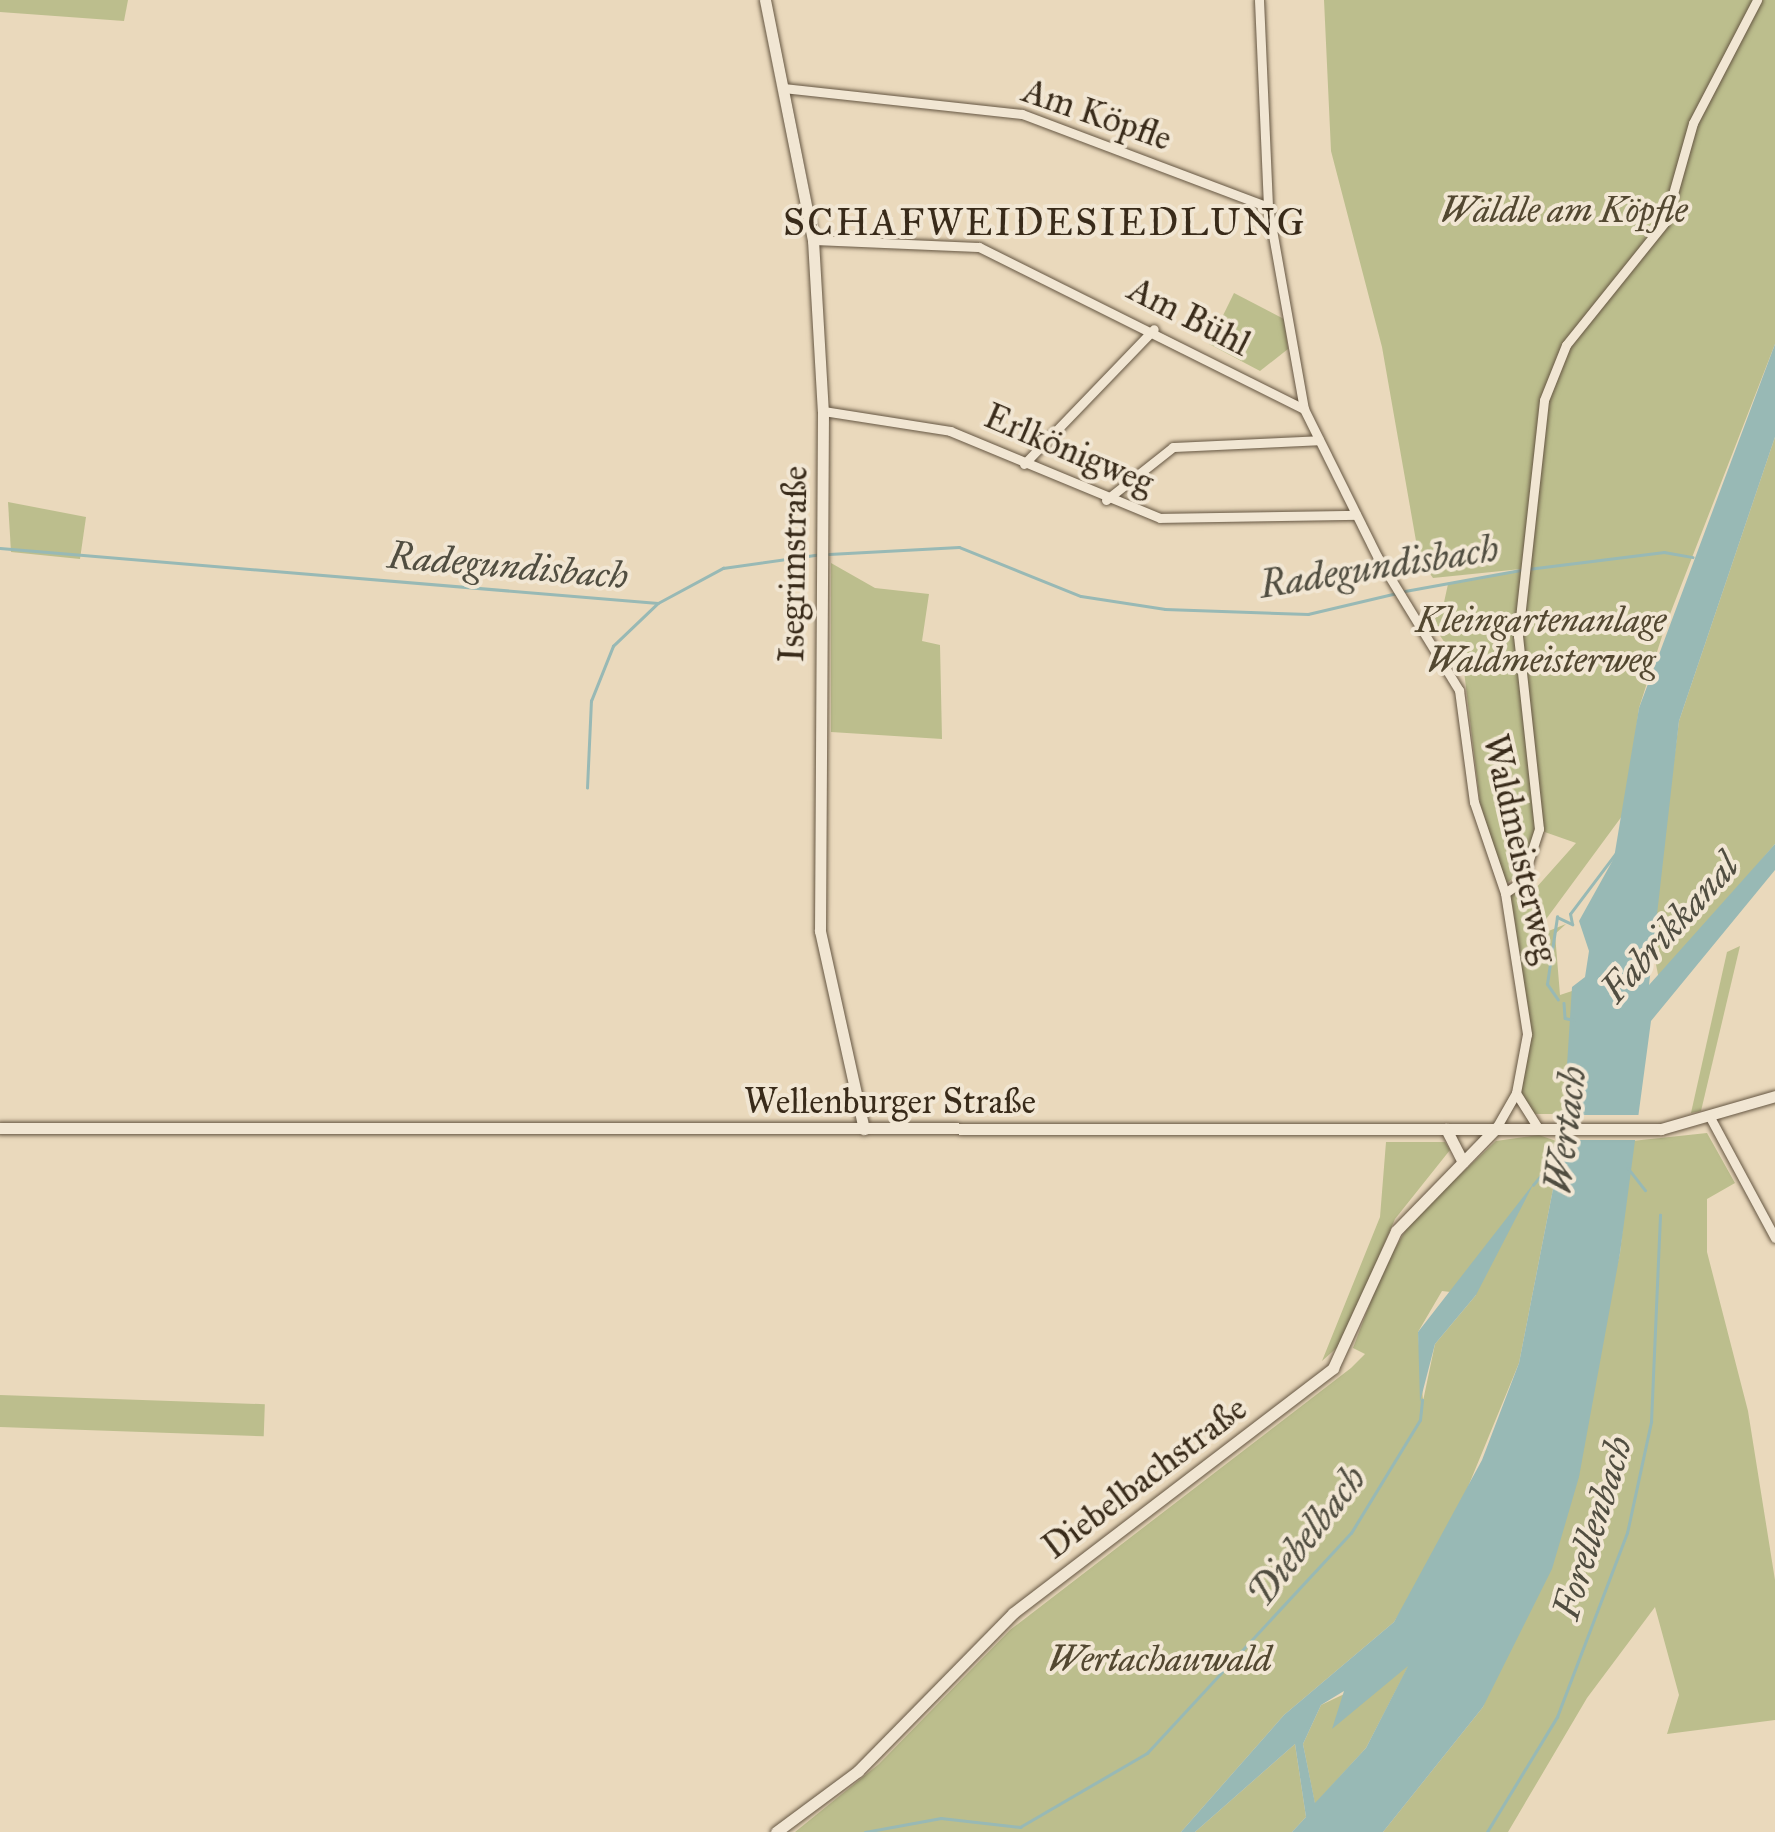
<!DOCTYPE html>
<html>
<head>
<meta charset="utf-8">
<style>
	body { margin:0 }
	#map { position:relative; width:1775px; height:1832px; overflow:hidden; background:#ead9bc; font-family:"IM FELL Great Primer",serif }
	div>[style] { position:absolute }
	.green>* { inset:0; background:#bcbe8d; transform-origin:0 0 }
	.water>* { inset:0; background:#98b9b5 }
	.pier>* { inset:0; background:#ead9bc; transform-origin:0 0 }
	.stream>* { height:2.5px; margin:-1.25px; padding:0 1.25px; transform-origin:1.25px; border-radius:1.25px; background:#98b9b5 }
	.roads { filter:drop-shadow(0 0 2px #655642) drop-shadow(0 0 2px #655642) }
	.minor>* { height:9px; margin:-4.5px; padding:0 4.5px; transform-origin:4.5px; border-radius:4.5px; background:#f1e6d3 }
	.tertiary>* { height:11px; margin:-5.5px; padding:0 5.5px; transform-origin:5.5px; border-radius:5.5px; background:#f1e6d3 }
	span { translate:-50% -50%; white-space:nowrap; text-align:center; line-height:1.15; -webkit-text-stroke:8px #f1e6d3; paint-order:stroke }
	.street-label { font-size:35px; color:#392b1a }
	.park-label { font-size:35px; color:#534831; font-style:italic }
	.neighbourhood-label { font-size:38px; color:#392b1a; letter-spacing:2.5px }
	.water-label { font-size:38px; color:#514e41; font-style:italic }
</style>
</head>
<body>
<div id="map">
	<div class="green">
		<div style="clip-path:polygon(0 0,128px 0,124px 21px,0 12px)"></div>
		<div style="clip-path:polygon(1324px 0,1775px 0,1775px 344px,1665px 627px,1639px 708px,1625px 812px,1544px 922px,1546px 932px,1566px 924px,1555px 934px,1560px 995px,1578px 989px,1565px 1114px,1531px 1114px,1521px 1095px,1531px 1034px,1511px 896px,1521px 889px,1527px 898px,1576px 843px,1539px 830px,1524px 871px,1505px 884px,1480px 803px,1464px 671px,1426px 615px,1443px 607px,1448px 584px,1531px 568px,1433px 578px,1419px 558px,1382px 347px,1331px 151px)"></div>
		<div style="clip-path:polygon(1234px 293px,1284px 319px,1288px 349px,1260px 371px,1209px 344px)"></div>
		<div style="clip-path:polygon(1775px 437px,1775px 844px,1659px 980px,1651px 938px,1679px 721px)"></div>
		<div style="clip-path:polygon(8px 502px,86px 517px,80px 559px,11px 552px)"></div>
		<div style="clip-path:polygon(831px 563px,875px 588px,929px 594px,922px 641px,940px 645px,942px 739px,831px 732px)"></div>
		<div style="clip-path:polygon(1740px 946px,1701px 1111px,1691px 1113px,1727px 952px)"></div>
		<div style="clip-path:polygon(1707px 1133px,1735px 1183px,1707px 1199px,1707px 1252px,1748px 1411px,1775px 1580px,1775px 1720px,1667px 1734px,1679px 1695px,1655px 1607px,1587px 1698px,1508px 1832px,1383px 1832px,1483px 1707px,1593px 1364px,1620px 1253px,1632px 1141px)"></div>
		<div style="clip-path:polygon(evenodd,1539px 1135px,1562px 1143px,1519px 1363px,1449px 1533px,1394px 1622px,1284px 1715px,1181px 1832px,795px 1832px,879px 1764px,1010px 1630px,1351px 1368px,1365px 1354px,1353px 1348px,1383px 1269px,1411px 1221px,1496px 1141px,1539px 1135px,1442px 1291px,1476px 1295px,1435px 1344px,1423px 1401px,1418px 1332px,1442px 1291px)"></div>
		<div style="clip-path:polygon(1386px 1142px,1445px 1142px,1450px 1150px,1395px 1219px,1341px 1344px,1322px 1361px,1380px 1217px)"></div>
		<div style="left:0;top:1395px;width:265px;height:32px;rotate:2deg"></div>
		<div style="clip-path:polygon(1410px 1663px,1366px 1748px,1315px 1804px,1303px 1744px,1321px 1705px)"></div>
		<div style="clip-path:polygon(1295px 1744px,1306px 1817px,1292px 1832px,1195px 1832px)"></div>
	</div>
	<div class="water">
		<div style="clip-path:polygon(evenodd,1775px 344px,1775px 437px,1679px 721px,1649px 985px,1775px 844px,1775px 870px,1651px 1021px,1620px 1253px,1579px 1477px,1552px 1569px,1483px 1707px,1383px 1832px,1292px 1832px,1306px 1817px,1295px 1744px,1195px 1832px,1181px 1832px,1284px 1715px,1394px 1622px,1482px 1460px,1519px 1363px,1562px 1143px,1572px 987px,1585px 977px,1589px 951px,1579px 921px,1614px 858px,1639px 708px,1775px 344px,1408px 1666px,1366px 1748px,1315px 1803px,1303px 1744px,1321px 1705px,1344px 1691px,1332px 1729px,1408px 1666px)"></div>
		<div style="clip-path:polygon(1534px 1183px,1476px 1295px,1435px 1344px,1420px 1402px,1418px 1332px)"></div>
	</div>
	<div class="pier">
		<div style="left:1560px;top:1115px;width:80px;height:25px"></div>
	</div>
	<div class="stream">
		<div style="left:0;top:548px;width:660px;rotate:4.78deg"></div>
		<div style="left:658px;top:603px;width:74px;rotate:-28.3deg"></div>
		<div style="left:723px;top:568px;width:94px;rotate:-8deg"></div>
		<div style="left:829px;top:554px;width:130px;rotate:-3.1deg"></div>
		<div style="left:959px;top:547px;width:131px;rotate:21.9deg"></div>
		<div style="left:1081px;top:596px;width:85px;rotate:8.8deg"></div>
		<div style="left:1165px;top:609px;width:143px;rotate:2deg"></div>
		<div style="left:1308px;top:614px;width:91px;rotate:-13.3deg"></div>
		<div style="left:1528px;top:569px;width:137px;rotate:-7.1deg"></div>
		<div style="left:1664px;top:552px;width:29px;rotate:10deg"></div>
		<div style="left:1405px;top:591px;width:117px;rotate:-10.3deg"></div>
		<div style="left:587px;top:788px;width:87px;rotate:-87.4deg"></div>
		<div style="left:591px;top:701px;width:59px;rotate:-68.2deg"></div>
		<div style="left:613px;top:646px;width:61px;rotate:-43.7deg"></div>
		<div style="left:1558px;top:1000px;width:19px;rotate:-125deg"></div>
		<div style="left:1547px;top:984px;width:68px;rotate:-81.5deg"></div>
		<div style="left:1557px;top:917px;width:17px;rotate:25deg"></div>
		<div style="left:1572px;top:924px;width:10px;rotate:-101deg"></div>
		<div style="left:1570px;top:914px;width:76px;rotate:-53deg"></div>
		<div style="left:1564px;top:1003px;width:15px;rotate:86deg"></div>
		<div style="left:1565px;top:1018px;width:9px;rotate:13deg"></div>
		<div style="left:1628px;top:1168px;width:28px;rotate:52deg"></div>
		<div style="left:1533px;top:1185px;width:45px;rotate:-50.4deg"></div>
		<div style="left:865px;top:1832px;width:77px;rotate:-10.4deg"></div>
		<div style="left:941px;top:1818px;width:80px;rotate:6.5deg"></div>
		<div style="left:1020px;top:1827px;width:147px;rotate:-30.2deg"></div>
		<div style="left:1147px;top:1753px;width:300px;rotate:-47.2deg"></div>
		<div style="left:1351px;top:1533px;width:132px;rotate:-58.6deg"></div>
		<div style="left:1420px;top:1420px;width:20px;rotate:-84deg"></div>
		<div style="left:1487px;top:1832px;width:135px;rotate:-58.7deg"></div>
		<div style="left:1557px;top:1717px;width:197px;rotate:-69.2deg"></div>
		<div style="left:1627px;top:1533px;width:114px;rotate:-77.8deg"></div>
		<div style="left:1651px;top:1422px;width:207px;rotate:-87.5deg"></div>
	</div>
	<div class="roads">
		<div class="minor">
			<div style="left:1259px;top:0;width:207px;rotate:87.5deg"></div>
			<div style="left:1268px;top:207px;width:205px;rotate:79.9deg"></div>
			<div style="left:1304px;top:409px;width:166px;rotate:63.6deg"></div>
			<div style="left:1378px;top:558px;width:155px;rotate:58.5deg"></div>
			<div style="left:1459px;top:690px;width:113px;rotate:82.4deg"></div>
			<div style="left:1474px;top:802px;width:96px;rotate:71.2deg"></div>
			<div style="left:1505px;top:893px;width:143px;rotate:81.1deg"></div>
			<div style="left:1527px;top:1034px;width:60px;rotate:100.6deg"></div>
			<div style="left:1516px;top:1093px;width:40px;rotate:119.7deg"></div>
			<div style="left:783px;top:88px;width:240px;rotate:6.2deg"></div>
			<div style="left:1022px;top:114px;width:263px;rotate:20.7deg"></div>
			<div style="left:813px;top:240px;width:166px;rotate:2.4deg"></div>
			<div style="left:979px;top:247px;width:363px;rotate:26.5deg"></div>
			<div style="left:823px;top:411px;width:129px;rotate:8.9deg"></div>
			<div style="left:950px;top:431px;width:227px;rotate:22.5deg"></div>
			<div style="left:1160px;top:518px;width:196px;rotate:-0.9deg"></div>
			<div style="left:1024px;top:464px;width:187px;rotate:-46.1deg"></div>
			<div style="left:1106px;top:500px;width:85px;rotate:-38.3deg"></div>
			<div style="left:1173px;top:447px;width:146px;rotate:-2.7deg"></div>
			<div style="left:1505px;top:893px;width:21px;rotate:-35deg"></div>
			<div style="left:1522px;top:881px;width:55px;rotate:-71.9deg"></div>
			<div style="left:1539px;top:829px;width:194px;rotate:-96.2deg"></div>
			<div style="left:1518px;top:636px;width:237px;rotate:-83.7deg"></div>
			<div style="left:1544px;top:400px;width:59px;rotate:-68.2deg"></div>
			<div style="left:1566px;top:345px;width:158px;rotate:-51.2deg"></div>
			<div style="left:1665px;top:222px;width:103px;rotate:-74.2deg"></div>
			<div style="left:1693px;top:123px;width:139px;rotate:-62.5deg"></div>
			<div style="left:1516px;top:1093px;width:41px;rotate:57.8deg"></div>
			<div style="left:1711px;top:1119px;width:135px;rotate:61.7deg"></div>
		</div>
		<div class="tertiary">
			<div style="left:765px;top:0;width:245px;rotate:78.7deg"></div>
			<div style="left:813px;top:240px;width:171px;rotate:86.7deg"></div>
			<div style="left:823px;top:411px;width:520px;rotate:90.33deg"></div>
			<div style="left:820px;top:931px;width:203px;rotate:77.5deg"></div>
			<div style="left:0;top:1128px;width:1661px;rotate:0.03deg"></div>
			<div style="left:1661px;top:1129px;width:119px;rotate:-16.1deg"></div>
			<div style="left:1446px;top:1129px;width:37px;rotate:63deg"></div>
			<div style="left:776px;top:1832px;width:102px;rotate:-36.6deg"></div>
			<div style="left:858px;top:1771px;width:221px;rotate:-45.5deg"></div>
			<div style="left:1013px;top:1613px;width:403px;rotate:-37.4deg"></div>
			<div style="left:1333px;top:1368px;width:151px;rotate:-65.3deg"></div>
			<div style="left:1396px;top:1231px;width:144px;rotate:-45.8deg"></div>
		</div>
	</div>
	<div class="street-label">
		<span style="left:1097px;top:115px;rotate:19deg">Am Köpfle</span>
		<span style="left:1189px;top:317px;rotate:27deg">Am Bühl</span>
		<span style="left:1069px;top:450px;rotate:23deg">Erlkönigweg</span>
		<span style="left:794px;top:564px;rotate:-89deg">Isegrimstraße</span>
		<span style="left:1520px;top:849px;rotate:77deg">Waldmeisterweg</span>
		<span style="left:890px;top:1102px">Wellenburger Straße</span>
		<span style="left:1145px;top:1478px;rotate:-37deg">Diebelbachstraße</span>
	</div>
	<div class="park-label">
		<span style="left:1564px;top:211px">Wäldle am Köpfle</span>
		<span style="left:1541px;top:641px">Kleingartenanlage<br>Waldmeisterweg</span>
		<span style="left:1160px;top:1660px">Wertachauwald</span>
	</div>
	<div class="neighbourhood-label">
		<span style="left:1045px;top:223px">SCHAFWEIDESIEDLUNG</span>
	</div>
	<div class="water-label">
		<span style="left:508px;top:566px;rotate:5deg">Radegundisbach</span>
		<span style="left:1379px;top:567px;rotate:-9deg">Radegundisbach</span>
		<span style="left:1670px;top:928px;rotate:-48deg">Fabrikkanal</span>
		<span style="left:1566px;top:1130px;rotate:-83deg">Wertach</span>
		<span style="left:1593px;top:1528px;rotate:-73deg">Forellenbach</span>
		<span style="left:1307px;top:1536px;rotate:-52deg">Diebelbach</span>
	</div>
</div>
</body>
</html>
